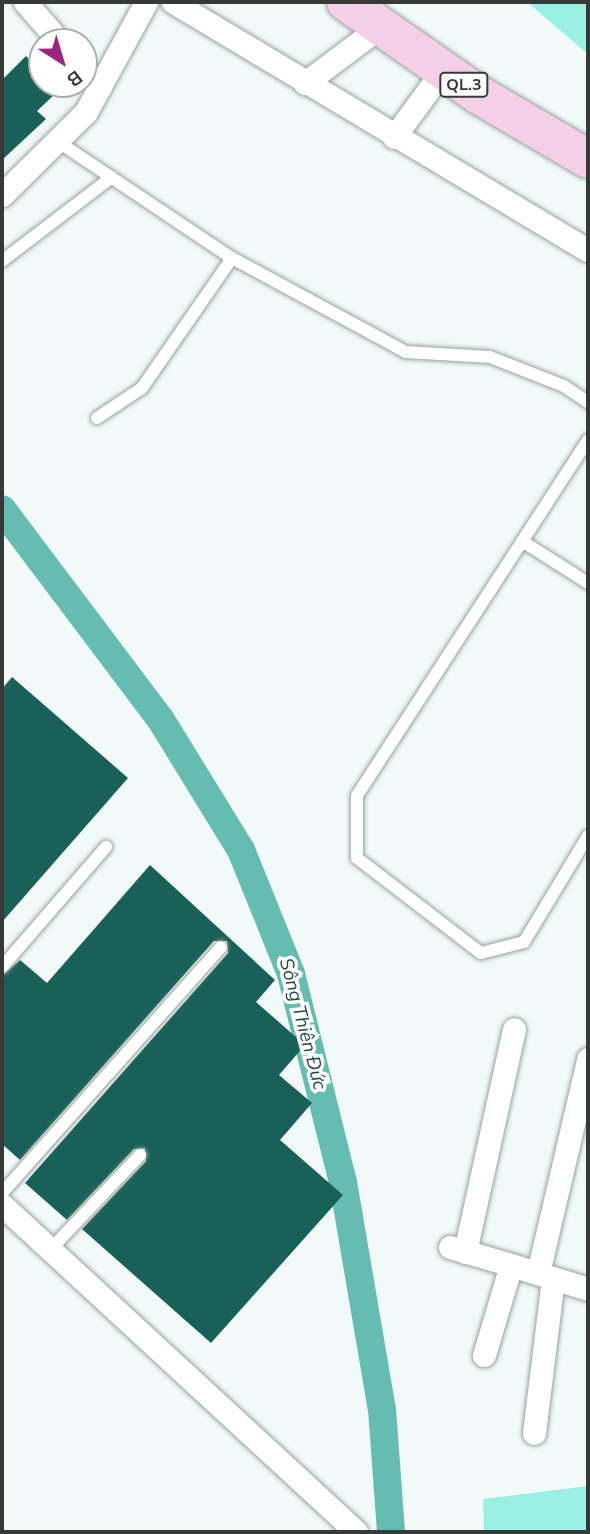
<!DOCTYPE html>
<html>
<head>
<meta charset="utf-8">
<style>
	body { margin:0 }
	#map { position:relative; width:590px; height:1534px; overflow:hidden; background:#f1faf9; font-family:"Nunito Sans",sans-serif }
	div>[style] { position:absolute }
	.green>* { inset:0; background:#99f0e3 }
	.canal>* { height:28px; margin:-14px; padding:0 14px; transform-origin:14px; border-radius:14px; background:#65bcb0 }
	.building>* { inset:0; background:#196058 }
	.roads { filter:drop-shadow(0 0 2px #98a19f) drop-shadow(0 0 2px #98a19f) }
	.service>* { height:12px; margin:-6px; padding:0 6px; transform-origin:6px; border-radius:6px; background:#fff }
	.minor>* { height:23px; margin:-11.5px; padding:0 11.5px; transform-origin:11.5px; border-radius:11.5px; background:#fff }
	.trunk>* { height:38px; margin:-19px; padding:0 19px; transform-origin:19px; border-radius:19px; background:#f4cfe7 }
	span { translate:-50% -50%; white-space:nowrap; text-align:center; line-height:1.15; -webkit-text-stroke:7px #fff; paint-order:stroke }
	.shield-label span { padding:2px 5px; background:#fff; border:2px solid; border-radius:5px; -webkit-text-stroke-width:0 }
	.shield-label { font-size:16px; color:#353938; font-weight:700 }
	.water-label { font-size:19px; color:#1f4842; font-style:italic }
	.frame { position:absolute; inset:0; border:4px solid #353938; pointer-events:none }
	.north { position:absolute; left:28px; top:28px; width:70px; height:70px; box-sizing:border-box; background:#fff; border:2px solid #aeb0af; border-radius:50%; rotate:143deg; font-size:19px; font-weight:700; line-height:28px; text-align:center; color:#353938 }
	.north::after { content:''; display:block; margin:auto; width:24px; height:32px; background:#9c257f; clip-path:polygon(50% 0,100% 100%,50% 72%,0 100%) }
</style>
</head>
<body>
<div id="map">
	<div class="green">
		<div style="clip-path:polygon(527px 2px,588px 2px,588px 54px)"></div>
		<div style="clip-path:polygon(588px 1486px,588px 1532px,484px 1532px,483px 1499px)"></div>
	</div>
	<div class="canal">
		<div style="left:2px;top:509px;width:264px;rotate:53deg"></div>
		<div style="left:161px;top:720px;width:153px;rotate:58.4deg"></div>
		<div style="left:241px;top:850px;width:134px;rotate:68deg"></div>
		<div style="left:291px;top:974px;width:214px;rotate:76deg"></div>
		<div style="left:343px;top:1182px;width:230px;rotate:80.3deg"></div>
		<div style="left:382px;top:1409px;width:123px;rotate:85.8deg"></div>
	</div>
	<div class="building">
		<div style="clip-path:polygon(26px 56px,42px 72px,42px 84px,59px 90px,37px 111px,46px 119px,2px 160px,2px 80px)"></div>
		<div style="clip-path:polygon(12px 677px,128px 778px,2px 922px,2px 689px)"></div>
		<div style="clip-path:polygon(150px 865px,275px 980px,256px 1002px,305px 1045px,279px 1075px,312px 1103px,280px 1140px,343px 1195px,211px 1343px,82px 1229px,146px 1161px,145px 1148px,134px 1149px,67px 1220px,25px 1183px,228px 953px,227px 941px,214px 941px,20px 1160px,2px 1144px,2px 976px,20px 960px,47px 983px)"></div>
	</div>
	<div class="roads">
		<div class="service">
			<div style="left:60px;top:143px;width:207px;rotate:33.8deg"></div>
			<div style="left:232px;top:258px;width:198px;rotate:28.4deg"></div>
			<div style="left:406px;top:352px;width:84px;rotate:3.4deg"></div>
			<div style="left:490px;top:357px;width:79px;rotate:21.4deg"></div>
			<div style="left:564px;top:386px;width:29px;rotate:34deg"></div>
			<div style="left:2px;top:261px;width:138px;rotate:-37.4deg"></div>
			<div style="left:97px;top:418px;width:54px;rotate:-33.7deg"></div>
			<div style="left:142px;top:388px;width:158px;rotate:-55.3deg"></div>
			<div style="left:588px;top:440px;width:424px;rotate:123deg"></div>
			<div style="left:357px;top:796px;width:62px;rotate:90deg"></div>
			<div style="left:357px;top:858px;width:156px;rotate:37.5deg"></div>
			<div style="left:481px;top:953px;width:44px;rotate:-14.3deg"></div>
			<div style="left:524px;top:942px;width:124px;rotate:-58.9deg"></div>
			<div style="left:522px;top:541px;width:78px;rotate:32.5deg"></div>
			<div style="left:2px;top:967px;width:159px;rotate:-49.1deg"></div>
			<div style="left:2px;top:1193px;width:329px;rotate:-48.3deg"></div>
			<div style="left:50px;top:1250px;width:131px;rotate:-46.5deg"></div>
		</div>
		<div class="minor">
			<div style="left:25px;top:2px;width:53px;rotate:48.8deg"></div>
			<div style="left:173px;top:2px;width:483px;rotate:30.9deg"></div>
			<div style="left:84px;top:69px;width:24px;rotate:48deg"></div>
			<div style="left:305px;top:83px;width:95px;rotate:-36.9deg"></div>
			<div style="left:394px;top:137px;width:83px;rotate:-53.8deg"></div>
			<div style="left:2px;top:195px;width:118px;rotate:-44.7deg"></div>
			<div style="left:86px;top:112px;width:125px;rotate:-61.4deg"></div>
			<div style="left:2px;top:1205px;width:482px;rotate:42.7deg"></div>
			<div style="left:450px;top:1247px;width:64px;rotate:16.4deg"></div>
			<div style="left:465px;top:1252px;width:228px;rotate:-77.6deg"></div>
			<div style="left:538px;top:1273px;width:220px;rotate:-76.8deg"></div>
			<div style="left:484px;top:1355px;width:94px;rotate:-73.3deg"></div>
			<div style="left:511px;top:1265px;width:81px;rotate:17.3deg"></div>
			<div style="left:534px;top:1433px;width:156px;rotate:-83deg"></div>
		</div>
		<div class="trunk">
			<div style="left:346px;top:2px;width:162px;rotate:35deg"></div>
			<div style="left:479px;top:95px;width:126px;rotate:30.4deg"></div>
		</div>
	</div>
	<div class="shield-label">
		<span style="left:464px;top:85px">QL.3</span>
	</div>
	<div class="water-label">
		<span style="left:302px;top:1024px;rotate:75deg">Sông Thiên Đức</span>
	</div>
	<div class="frame"></div>
	<div class="north">B</div>
</div>
</body>
</html>
